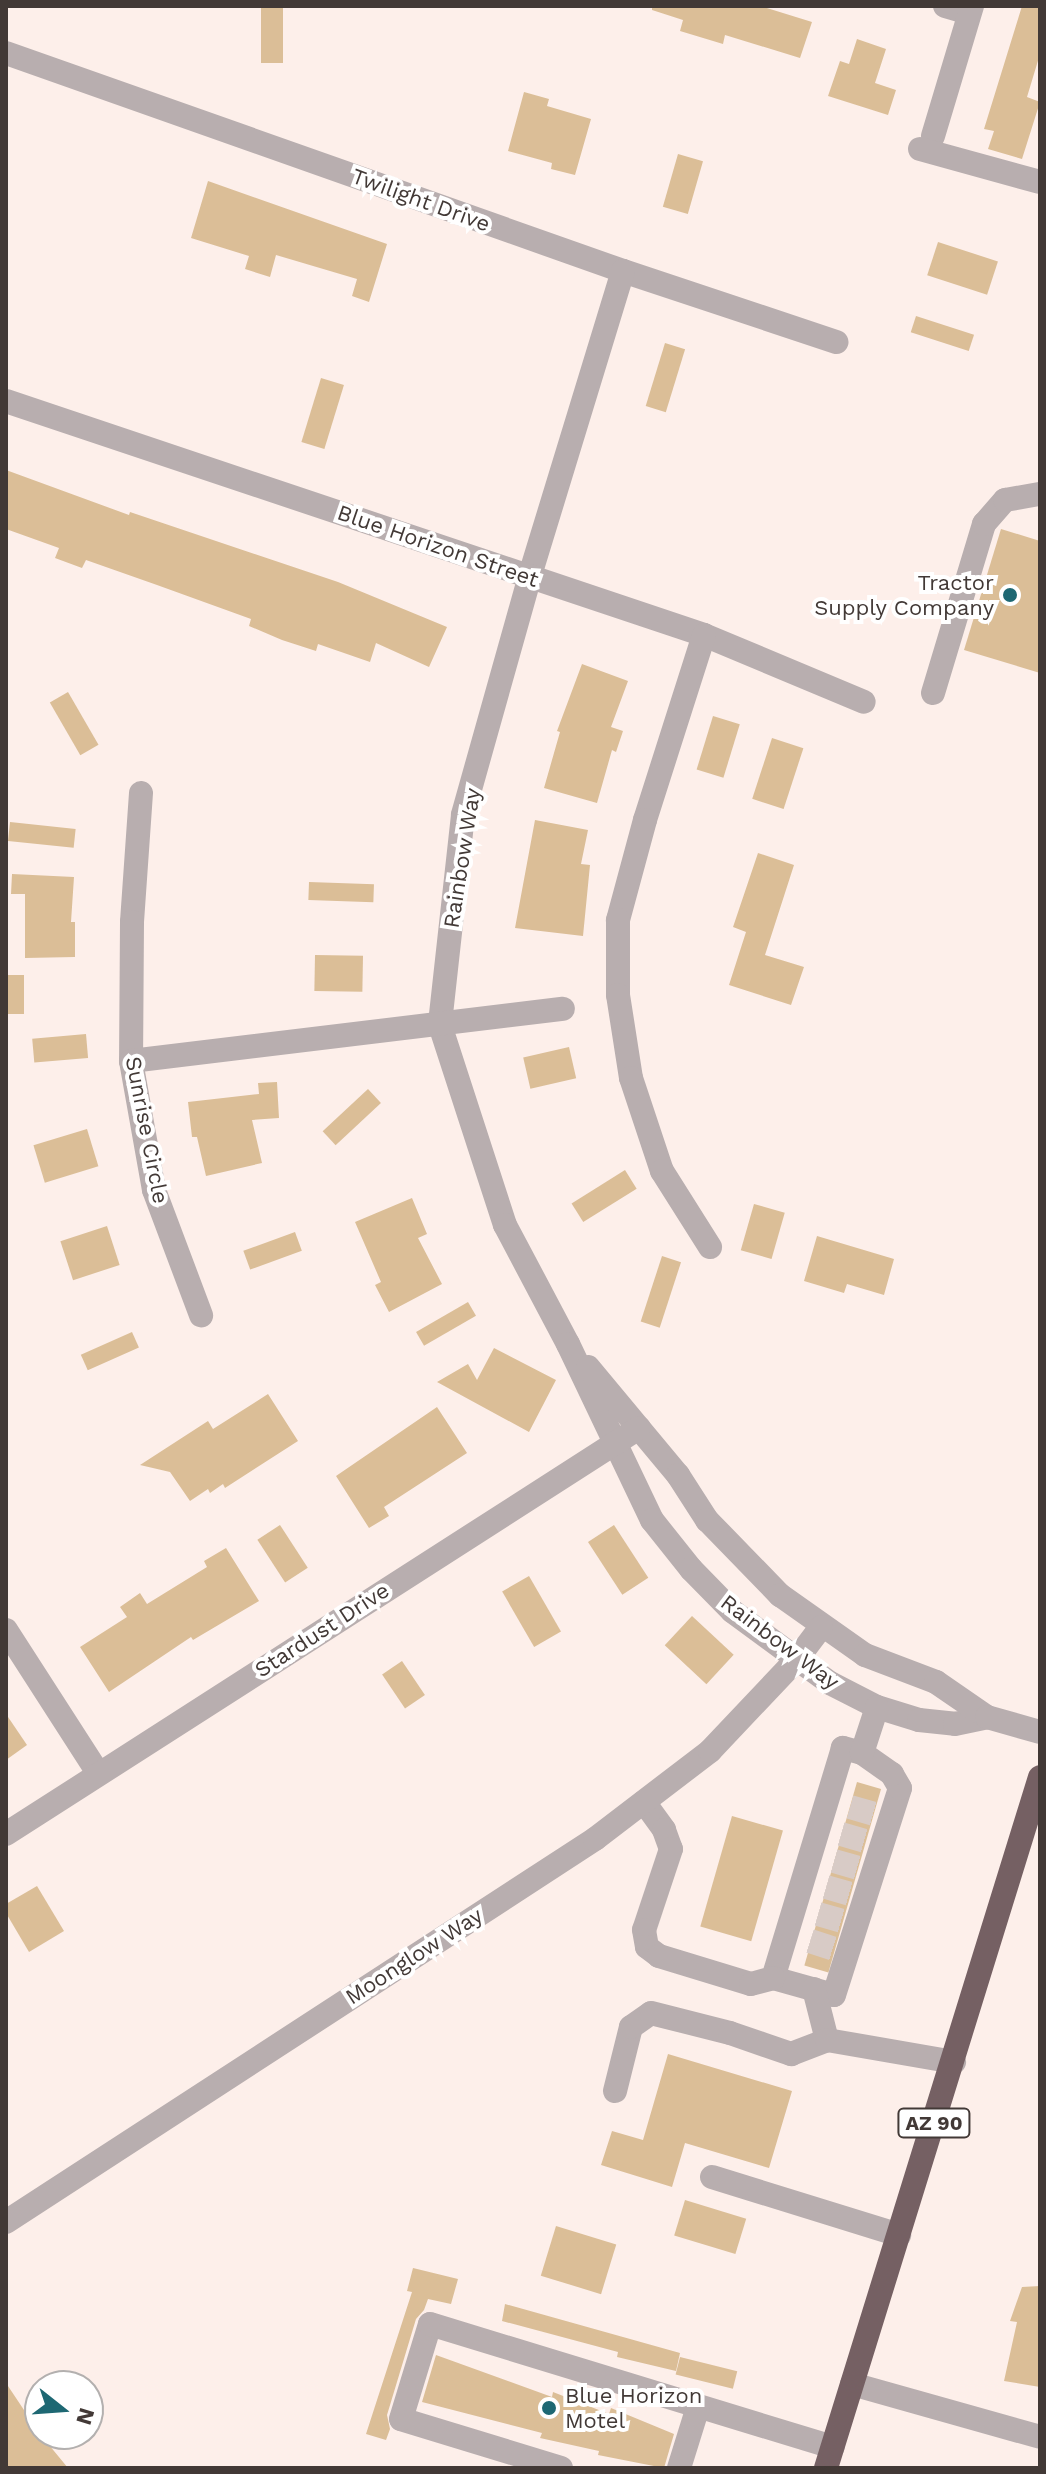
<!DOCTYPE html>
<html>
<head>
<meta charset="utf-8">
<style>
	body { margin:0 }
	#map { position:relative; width:1046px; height:2474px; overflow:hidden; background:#fdefea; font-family:"Work Sans",sans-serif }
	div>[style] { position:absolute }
	.building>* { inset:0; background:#dbbe97; transform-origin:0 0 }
	.minor-tunnel>* { height:24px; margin-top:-12px; transform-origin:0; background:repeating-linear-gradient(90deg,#d8cbc6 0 24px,transparent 0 36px) }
	.minor>* { height:24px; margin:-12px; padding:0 12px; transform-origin:12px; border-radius:12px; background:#b8aeaf }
	.highway>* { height:24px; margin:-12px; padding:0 12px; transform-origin:12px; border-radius:12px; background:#756063 }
	.dots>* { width:22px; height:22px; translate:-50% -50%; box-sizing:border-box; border:4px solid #fff; border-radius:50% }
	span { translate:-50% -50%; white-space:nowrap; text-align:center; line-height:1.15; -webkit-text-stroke:8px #fff; paint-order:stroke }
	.shield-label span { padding:2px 6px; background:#fff; border:2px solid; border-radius:6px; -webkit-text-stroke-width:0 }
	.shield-label { font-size:20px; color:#423936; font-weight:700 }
	.street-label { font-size:22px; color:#423936 }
	.poi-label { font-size:22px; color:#423936 }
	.right { translate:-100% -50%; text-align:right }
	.left { translate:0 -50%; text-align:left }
	.frame { position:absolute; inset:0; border:8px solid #423936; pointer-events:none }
	.north { position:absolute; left:24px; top:2370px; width:80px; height:80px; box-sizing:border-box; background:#fff; border:2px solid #b3b0af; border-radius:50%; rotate:107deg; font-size:22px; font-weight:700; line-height:32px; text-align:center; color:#423936 }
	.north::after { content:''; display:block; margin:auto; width:28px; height:36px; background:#1e6873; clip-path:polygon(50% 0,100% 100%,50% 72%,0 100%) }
</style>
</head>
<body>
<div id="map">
	<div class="building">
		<div style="left:261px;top:6px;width:22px;height:57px"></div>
		<div style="clip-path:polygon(652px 6px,760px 6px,812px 22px,800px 58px,725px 35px,723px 44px,680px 31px,683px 20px,652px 10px)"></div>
		<div style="clip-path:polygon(1022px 6px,1040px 6px,1040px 54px,1027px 97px,1040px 102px,1022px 159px,988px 149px,994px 131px,984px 129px)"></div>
		<div style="clip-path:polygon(857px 39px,886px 49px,875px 83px,896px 90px,888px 115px,828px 96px,840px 61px,849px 64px)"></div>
		<div style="clip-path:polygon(524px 92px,549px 99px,547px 106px,591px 119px,575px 175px,551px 169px,552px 163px,508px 151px)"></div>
		<div style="left:678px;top:154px;width:26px;height:55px;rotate:16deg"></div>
		<div style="clip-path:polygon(208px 181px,387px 244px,369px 302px,352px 296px,357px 279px,276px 255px,270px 277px,245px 269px,249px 256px,191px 238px)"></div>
		<div style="left:938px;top:242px;width:63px;height:35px;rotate:18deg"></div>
		<div style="left:916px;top:316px;width:61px;height:17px;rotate:18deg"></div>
		<div style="left:665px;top:343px;width:21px;height:66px;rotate:17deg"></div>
		<div style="left:321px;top:378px;width:24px;height:67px;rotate:17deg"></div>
		<div style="clip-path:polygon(6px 470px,129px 515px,130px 512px,338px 582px,447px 627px,429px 667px,376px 643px,370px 662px,318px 644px,316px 651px,282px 640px,249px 626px,251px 619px,157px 585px,86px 560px,82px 568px,55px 558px,59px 548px,6px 529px)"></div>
		<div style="clip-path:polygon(1001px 529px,1040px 541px,1040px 673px,964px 650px)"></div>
		<div style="clip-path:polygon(582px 664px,628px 681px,611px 727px,623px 731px,616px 752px,612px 750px,597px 803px,544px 788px,560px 732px,557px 731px)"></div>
		<div style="left:68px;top:692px;width:61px;height:21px;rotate:60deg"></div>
		<div style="left:713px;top:716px;width:28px;height:56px;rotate:17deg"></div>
		<div style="left:772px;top:738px;width:33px;height:64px;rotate:18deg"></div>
		<div style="clip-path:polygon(535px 820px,588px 830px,581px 864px,590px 865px,583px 936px,515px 928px)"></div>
		<div style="left:10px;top:822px;width:66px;height:19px;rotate:6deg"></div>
		<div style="clip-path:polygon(758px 853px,794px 865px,765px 955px,804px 967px,791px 1005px,729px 985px,746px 932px,733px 927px)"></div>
		<div style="clip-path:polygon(12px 874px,74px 877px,71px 922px,75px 922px,75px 957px,25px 958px,25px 894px,11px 894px)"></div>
		<div style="left:309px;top:882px;width:65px;height:18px;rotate:2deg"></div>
		<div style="left:315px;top:955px;width:48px;height:36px;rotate:1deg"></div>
		<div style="left:24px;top:975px;width:39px;height:18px;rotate:90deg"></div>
		<div style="left:86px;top:1034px;width:24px;height:54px;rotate:85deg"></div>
		<div style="left:569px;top:1047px;width:32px;height:47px;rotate:77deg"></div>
		<div style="clip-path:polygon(277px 1082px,279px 1118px,252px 1120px,262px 1163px,206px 1176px,197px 1137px,192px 1137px,188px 1102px,259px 1094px,258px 1083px)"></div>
		<div style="left:368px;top:1089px;width:19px;height:62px;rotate:47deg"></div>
		<div style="left:87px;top:1129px;width:39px;height:56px;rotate:73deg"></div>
		<div style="left:625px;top:1170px;width:22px;height:63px;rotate:58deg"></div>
		<div style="clip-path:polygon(412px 1198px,427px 1234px,418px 1238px,442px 1284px,389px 1312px,375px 1285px,381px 1282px,355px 1222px)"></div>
		<div style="left:754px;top:1204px;width:32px;height:48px;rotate:16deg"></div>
		<div style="left:107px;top:1226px;width:41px;height:49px;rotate:72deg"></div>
		<div style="left:295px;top:1232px;width:20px;height:55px;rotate:70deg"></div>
		<div style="clip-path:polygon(817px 1236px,894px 1259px,884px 1295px,847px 1284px,844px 1293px,804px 1281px)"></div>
		<div style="left:662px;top:1256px;width:20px;height:69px;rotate:18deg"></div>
		<div style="left:468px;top:1302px;width:16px;height:60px;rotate:60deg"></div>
		<div style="left:132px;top:1332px;width:17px;height:56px;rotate:66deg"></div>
		<div style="clip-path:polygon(494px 1348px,556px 1380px,529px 1432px,437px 1382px,468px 1364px,477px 1380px)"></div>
		<div style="clip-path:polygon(268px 1394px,298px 1441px,225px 1488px,223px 1484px,210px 1493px,208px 1489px,190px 1501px,170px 1472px,140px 1465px,208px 1421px,213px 1429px)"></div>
		<div style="clip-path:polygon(437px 1407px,467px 1453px,384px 1507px,389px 1516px,369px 1528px,336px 1476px)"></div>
		<div style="left:280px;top:1525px;width:51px;height:27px;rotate:57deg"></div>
		<div style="left:614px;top:1525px;width:63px;height:31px;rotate:57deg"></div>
		<div style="clip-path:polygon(226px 1548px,259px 1601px,193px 1640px,191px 1637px,109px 1692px,80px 1647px,127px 1617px,120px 1607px,140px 1593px,147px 1604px,207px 1567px,204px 1561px)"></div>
		<div style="left:529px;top:1576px;width:64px;height:31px;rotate:60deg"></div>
		<div style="left:692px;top:1616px;width:57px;height:40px;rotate:43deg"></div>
		<div style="left:402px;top:1661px;width:41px;height:24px;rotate:56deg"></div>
		<div style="clip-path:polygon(6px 1714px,27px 1745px,6px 1760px)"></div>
		<div style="left:857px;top:1782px;width:25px;height:191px;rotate:16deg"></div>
		<div style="left:732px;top:1816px;width:53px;height:115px;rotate:16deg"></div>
		<div style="clip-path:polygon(37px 1886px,64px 1931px,29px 1952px,6px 1913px,6px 1904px)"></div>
		<div style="clip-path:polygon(668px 2054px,792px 2091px,769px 2168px,685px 2143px,672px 2187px,601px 2165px,612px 2131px,643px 2140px)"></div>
		<div style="left:685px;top:2200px;width:64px;height:37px;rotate:17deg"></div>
		<div style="left:556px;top:2226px;width:63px;height:52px;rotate:17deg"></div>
		<div style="clip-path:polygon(413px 2268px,458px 2279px,451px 2304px,428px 2299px,424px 2310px,416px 2319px,387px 2415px,390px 2429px,386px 2440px,366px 2434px,412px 2292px,407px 2291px)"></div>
		<div style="clip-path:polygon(1040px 2286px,1040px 2387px,1004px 2381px,1017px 2322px,1010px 2321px,1022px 2287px)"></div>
		<div style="clip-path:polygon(505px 2304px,680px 2353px,676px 2371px,617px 2357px,618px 2352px,502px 2321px)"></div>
		<div style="clip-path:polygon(436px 2355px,552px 2397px,553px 2392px,609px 2414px,611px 2408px,674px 2434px,664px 2468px,598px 2455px,599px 2451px,540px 2438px,542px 2433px,422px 2402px)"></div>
		<div style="left:680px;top:2357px;width:59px;height:18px;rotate:14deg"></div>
		<div style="clip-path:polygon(6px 2383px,40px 2434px,68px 2468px,6px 2468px)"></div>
	</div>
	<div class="minor-tunnel">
		<div style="left:850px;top:1807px;width:25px;rotate:16deg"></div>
		<div style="left:841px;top:1834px;width:26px;rotate:16deg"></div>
		<div style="left:834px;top:1861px;width:25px;rotate:16deg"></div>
		<div style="left:826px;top:1887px;width:25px;rotate:16deg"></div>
		<div style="left:818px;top:1914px;width:25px;rotate:16deg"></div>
		<div style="left:810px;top:1941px;width:25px;rotate:18deg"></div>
	</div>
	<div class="minor">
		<div style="left:945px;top:6px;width:25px;rotate:16deg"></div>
		<div style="left:6px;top:53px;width:654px;rotate:19.46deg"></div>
		<div style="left:623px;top:271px;width:225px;rotate:18.4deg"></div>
		<div style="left:933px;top:136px;width:136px;rotate:-73.3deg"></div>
		<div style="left:920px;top:149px;width:124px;rotate:15.4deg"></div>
		<div style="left:623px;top:271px;width:319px;rotate:107deg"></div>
		<div style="left:530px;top:576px;width:248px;rotate:105.7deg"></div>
		<div style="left:463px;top:815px;width:211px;rotate:96.3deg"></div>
		<div style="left:440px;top:1025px;width:210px;rotate:72deg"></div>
		<div style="left:505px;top:1225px;width:135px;rotate:62.1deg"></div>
		<div style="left:568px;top:1344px;width:195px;rotate:64.5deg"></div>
		<div style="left:652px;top:1520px;width:63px;rotate:51.5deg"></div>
		<div style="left:691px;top:1569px;width:59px;rotate:45.7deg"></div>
		<div style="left:732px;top:1611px;width:81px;rotate:36.4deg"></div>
		<div style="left:797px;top:1659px;width:41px;rotate:36deg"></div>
		<div style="left:830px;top:1683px;width:53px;rotate:27.1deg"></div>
		<div style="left:877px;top:1707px;width:44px;rotate:17.2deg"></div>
		<div style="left:919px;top:1720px;width:36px;rotate:6deg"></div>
		<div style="left:955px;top:1724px;width:33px;rotate:-12deg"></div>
		<div style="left:6px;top:401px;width:736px;rotate:18.53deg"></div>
		<div style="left:704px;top:635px;width:173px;rotate:22.7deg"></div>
		<div style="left:704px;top:635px;width:194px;rotate:107.7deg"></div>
		<div style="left:645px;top:820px;width:104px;rotate:105.1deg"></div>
		<div style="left:618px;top:920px;width:75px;rotate:90deg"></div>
		<div style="left:618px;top:995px;width:84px;rotate:81.1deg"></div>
		<div style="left:631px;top:1078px;width:98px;rotate:71.6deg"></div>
		<div style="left:662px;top:1171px;width:90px;rotate:57.7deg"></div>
		<div style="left:933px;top:693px;width:177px;rotate:-73.2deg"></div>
		<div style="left:984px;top:524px;width:32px;rotate:-49deg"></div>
		<div style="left:1005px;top:500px;width:36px;rotate:-10deg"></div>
		<div style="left:141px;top:793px;width:129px;rotate:94deg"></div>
		<div style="left:132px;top:922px;width:139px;rotate:90.4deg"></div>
		<div style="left:131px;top:1061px;width:131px;rotate:79.9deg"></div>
		<div style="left:154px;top:1190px;width:134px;rotate:69.4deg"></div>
		<div style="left:131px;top:1061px;width:435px;rotate:-6.9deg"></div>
		<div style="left:588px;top:1367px;width:141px;rotate:50.2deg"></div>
		<div style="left:678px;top:1475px;width:54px;rotate:57.2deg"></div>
		<div style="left:707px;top:1520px;width:105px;rotate:45.8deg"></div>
		<div style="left:780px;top:1595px;width:104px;rotate:35.2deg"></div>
		<div style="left:865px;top:1655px;width:76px;rotate:20.8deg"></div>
		<div style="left:936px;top:1682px;width:62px;rotate:34.5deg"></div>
		<div style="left:987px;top:1717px;width:55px;rotate:15.8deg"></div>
		<div style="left:6px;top:1630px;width:170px;rotate:57.2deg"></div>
		<div style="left:862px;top:1753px;width:20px;rotate:-165deg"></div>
		<div style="left:843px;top:1748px;width:240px;rotate:106.9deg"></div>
		<div style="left:773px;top:1978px;width:63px;rotate:15.6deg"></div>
		<div style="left:834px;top:1995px;width:217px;rotate:-72.3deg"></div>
		<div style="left:900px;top:1788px;width:16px;rotate:-120deg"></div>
		<div style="left:892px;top:1774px;width:37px;rotate:-145deg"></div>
		<div style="left:862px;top:1753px;width:48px;rotate:-71.9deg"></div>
		<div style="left:644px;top:1802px;width:34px;rotate:54deg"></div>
		<div style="left:664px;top:1830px;width:20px;rotate:70deg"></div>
		<div style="left:671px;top:1849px;width:85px;rotate:108.4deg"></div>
		<div style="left:644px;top:1930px;width:17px;rotate:80deg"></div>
		<div style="left:647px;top:1947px;width:15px;rotate:37deg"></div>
		<div style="left:659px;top:1956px;width:96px;rotate:16.9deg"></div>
		<div style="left:751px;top:1984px;width:23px;rotate:-15deg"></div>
		<div style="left:6px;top:1834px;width:752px;rotate:-32.68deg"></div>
		<div style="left:814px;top:1989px;width:53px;rotate:75.7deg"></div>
		<div style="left:615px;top:2091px;width:66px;rotate:-76deg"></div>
		<div style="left:631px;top:2027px;width:24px;rotate:-35deg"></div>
		<div style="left:651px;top:2013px;width:81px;rotate:14.2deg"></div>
		<div style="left:730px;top:2033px;width:65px;rotate:19deg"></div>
		<div style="left:791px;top:2054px;width:39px;rotate:-21deg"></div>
		<div style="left:827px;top:2040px;width:129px;rotate:9.8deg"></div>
		<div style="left:712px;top:2177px;width:196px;rotate:17.2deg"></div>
		<div style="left:6px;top:2222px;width:703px;rotate:-33.03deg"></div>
		<div style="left:595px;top:1839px;width:145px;rotate:-37.4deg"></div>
		<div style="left:710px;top:1751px;width:127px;rotate:-46.6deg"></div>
		<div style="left:797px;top:1659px;width:40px;rotate:-53deg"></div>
		<div style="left:852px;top:2384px;width:195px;rotate:15.7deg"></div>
		<div style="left:561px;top:2468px;width:167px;rotate:-163deg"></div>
		<div style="left:401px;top:2419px;width:99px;rotate:-73deg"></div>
		<div style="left:430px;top:2324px;width:421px;rotate:17deg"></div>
		<div style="left:679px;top:2468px;width:64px;rotate:-72.7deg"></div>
	</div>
	<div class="highway">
		<div style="left:826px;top:2468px;width:723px;rotate:-72.79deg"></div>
	</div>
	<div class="dots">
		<div style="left:1010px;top:595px;background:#1e6873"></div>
		<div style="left:549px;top:2408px;background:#1e6873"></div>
	</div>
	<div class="shield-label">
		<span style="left:934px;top:2123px">AZ 90</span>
	</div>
	<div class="street-label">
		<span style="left:421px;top:200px;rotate:20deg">Twilight Drive</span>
		<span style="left:438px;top:546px;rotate:19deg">Blue Horizon Street</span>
		<span style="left:462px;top:858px;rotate:-81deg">Rainbow Way</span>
		<span style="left:147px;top:1130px;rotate:79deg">Sunrise Circle</span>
		<span style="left:322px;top:1630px;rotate:-33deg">Stardust Drive</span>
		<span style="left:780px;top:1642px;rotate:37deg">Rainbow Way</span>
		<span style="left:414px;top:1956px;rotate:-33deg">Moonglow Way</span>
	</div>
	<div class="poi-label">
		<span class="right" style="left:994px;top:595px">Tractor<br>Supply Company</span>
		<span class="left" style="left:565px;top:2408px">Blue Horizon<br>Motel</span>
	</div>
	<div class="frame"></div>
	<div class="north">N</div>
</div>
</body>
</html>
